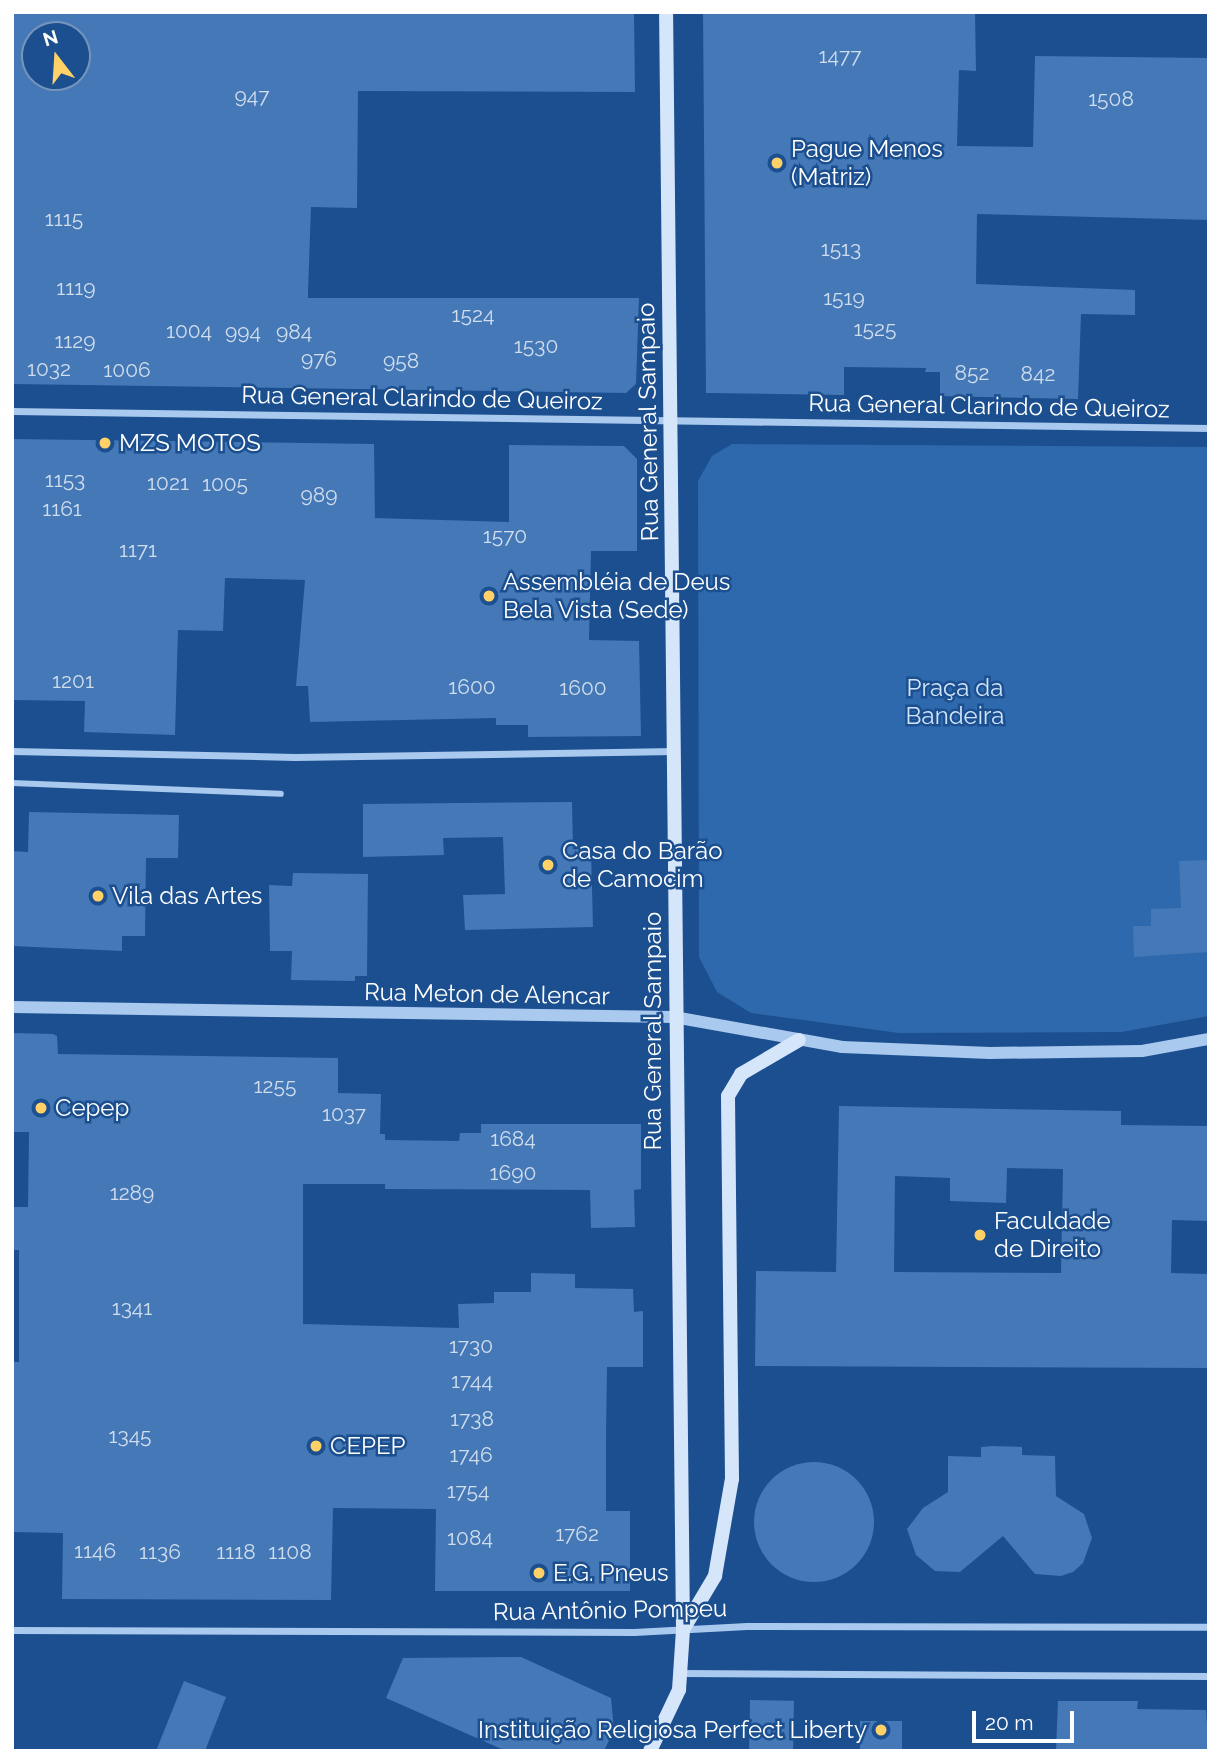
<!DOCTYPE html>
<html>
<head>
<meta charset="utf-8">
<style>
	body { margin:0 }
	#map { position:relative; width:1221px; height:1763px; overflow:hidden; background:#1b4f8f; font-family:Raleway,sans-serif }
	div>[style] { position:absolute }
	.green>* { inset:0; background:#2e69ad }
	.building>* { inset:0; background:#4478b7; transform-origin:0 0 }
	.round { border-radius:50% }
	.pedestrian>* { height:6px; margin:-3px; padding:0 3px; transform-origin:3px; border-radius:3px; background:#a9c9ee }
	.minor>* { height:7px; margin:-3.5px; padding:0 3.5px; transform-origin:3.5px; border-radius:3.5px; background:#a9c9ee }
	.tertiary>* { height:12px; margin:-6px; padding:0 6px; transform-origin:6px; border-radius:6px; background:#a9c9ee }
	.secondary>* { height:14px; margin:-7px; padding:0 7px; transform-origin:7px; border-radius:7px; background:#d6e6fa }
	.dots>* { width:19px; height:19px; translate:-50% -50%; box-sizing:border-box; border:4px solid #1b4f8f; border-radius:50% }
	span { translate:-50% -50%; white-space:nowrap; text-align:center; line-height:1.15; -webkit-text-stroke:5px #1b4f8f; paint-order:stroke }
	.number-label { font-size:21px; color:#d0dded }
	.number-label span { -webkit-text-stroke-width:0 }
	.poi-label { font-size:24px; color:#fff }
	.left { translate:0 -50%; text-align:left }
	.right { translate:-100% -50%; text-align:right }
	.street-label { font-size:24px; color:#fff }
	.park-label { font-size:24px; color:#cfe3fa }
	.frame { position:absolute; inset:0; border:14px solid #fff; pointer-events:none }
	.north { position:absolute; left:21px; top:21px; width:70px; height:70px; box-sizing:border-box; background:#1b4f8f; border:2px solid #7695bc; border-radius:50%; rotate:343deg; font-size:19px; font-weight:700; line-height:28px; text-align:center; color:#fff }
	.north::after { content:''; display:block; margin:auto; width:24px; height:32px; background:#ffd166; clip-path:polygon(50% 0,100% 100%,50% 72%,0 100%) }
	.scale { position:absolute; left:972px; top:1711px; width:102px; height:32px; box-sizing:border-box; border:4px solid #fff; border-top:0; padding-left:9px; font-size:21px; line-height:24px; white-space:nowrap; color:#fff; -webkit-text-stroke:5px #1b4f8f; paint-order:stroke }
</style>
</head>
<body>
<div id="map">
	<div class="green">
		<div style="clip-path:polygon(732px 444px,1209px 447px,1209px 1016px,1122px 1032px,899px 1033px,751px 1013px,717px 992px,699px 957px,698px 481px,712px 456px)"></div>
	</div>
	<div class="building">
		<div style="clip-path:polygon(evenodd,12px 12px,634px 12px,635px 92px,358px 91px,357px 208px,311px 207px,308px 293px,308px 298px,639px 298px,636px 384px,626px 393px,12px 384px,12px 12px,35px 35px,77px 35px,77px 77px,35px 77px,35px 35px)"></div>
		<div style="clip-path:polygon(703px 12px,975px 12px,976px 71px,959px 70px,957px 146px,1033px 147px,1035px 56px,1209px 58px,1209px 220px,977px 214px,976px 284px,1135px 290px,1135px 315px,1081px 314px,1078px 399px,940px 396px,940px 372px,925px 372px,926px 368px,844px 367px,844px 395px,706px 393px)"></div>
		<div style="clip-path:polygon(12px 439px,374px 444px,375px 518px,509px 522px,509px 445px,624px 446px,637px 459px,637px 551px,591px 551px,589px 640px,639px 641px,641px 736px,528px 737px,528px 725px,496px 725px,496px 718px,310px 722px,308px 686px,296px 686px,305px 580px,225px 578px,223px 631px,178px 630px,175px 735px,84px 732px,85px 701px,12px 700px)"></div>
		<div style="clip-path:polygon(572px 802px,573px 849px,591px 849px,593px 927px,465px 930px,463px 895px,505px 894px,503px 837px,443px 838px,444px 855px,363px 857px,363px 804px)"></div>
		<div style="clip-path:polygon(29px 812px,179px 815px,178px 858px,146px 858px,145px 936px,122px 936px,122px 951px,12px 946px,12px 851px,28px 852px)"></div>
		<div style="clip-path:polygon(1209px 860px,1209px 952px,1134px 957px,1133px 926px,1151px 926px,1151px 909px,1181px 908px,1179px 861px)"></div>
		<div style="clip-path:polygon(293px 873px,368px 874px,367px 976px,355px 976px,355px 981px,291px 980px,292px 951px,270px 951px,269px 885px,292px 886px)"></div>
		<div style="clip-path:polygon(12px 1033px,53px 1034px,57px 1036px,58px 1054px,338px 1058px,338px 1093px,381px 1094px,380px 1134px,385px 1134px,385px 1140px,459px 1141px,460px 1133px,481px 1133px,481px 1124px,641px 1124px,641px 1189px,634px 1190px,635px 1227px,591px 1228px,590px 1190px,385px 1189px,385px 1184px,303px 1184px,303px 1324px,459px 1328px,458px 1304px,494px 1303px,494px 1292px,531px 1292px,531px 1273px,575px 1274px,575px 1288px,633px 1289px,634px 1312px,643px 1311px,643px 1367px,607px 1367px,606px 1439px,606px 1511px,630px 1511px,630px 1591px,435px 1591px,436px 1509px,333px 1508px,331px 1600px,62px 1599px,63px 1533px,12px 1532px,12px 1362px,19px 1362px,19px 1250px,12px 1250px,12px 1207px,28px 1207px,29px 1132px,12px 1132px)"></div>
		<div style="clip-path:polygon(evenodd,839px 1106px,1121px 1111px,1121px 1125px,1209px 1126px,1209px 1221px,1172px 1220px,1171px 1273px,1209px 1274px,1209px 1368px,755px 1366px,756px 1271px,836px 1272px,839px 1106px,1007px 1168px,1063px 1169px,1061px 1273px,894px 1272px,895px 1176px,950px 1178px,950px 1201px,1006px 1203px,1007px 1168px)"></div>
		<div style="clip-path:polygon(992px 1446px,1022px 1447px,1022px 1455px,1055px 1456px,1056px 1496px,1084px 1514px,1092px 1538px,1083px 1563px,1073px 1572px,1061px 1576px,1035px 1574px,1003px 1536px,960px 1572px,935px 1571px,916px 1555px,907px 1529px,923px 1508px,948px 1492px,948px 1456px,981px 1457px,981px 1447px)"></div>
		<div class="round" style="left:754px;top:1462px;width:120px;height:120px"></div>
		<div style="clip-path:polygon(521px 1657px,611px 1698px,614px 1730px,604px 1751px,506px 1751px,386px 1698px,403px 1658px)"></div>
		<div style="clip-path:polygon(184px 1681px,226px 1697px,205px 1751px,156px 1751px)"></div>
		<div style="left:750px;top:1700px;width:44px;height:50px;rotate:1deg"></div>
		<div style="clip-path:polygon(1058px 1701px,1138px 1701px,1137px 1709px,1206px 1710px,1209px 1751px,1056px 1751px)"></div>
		<div style="left:860px;top:1721px;width:42px;height:30px"></div>
	</div>
	<div class="pedestrian">
		<div style="left:12px;top:783px;width:269px;rotate:2.3deg"></div>
	</div>
	<div class="minor">
		<div style="left:12px;top:411px;width:1197px;rotate:0.81deg"></div>
		<div style="left:12px;top:751px;width:283px;rotate:1.2deg"></div>
		<div style="left:295px;top:757px;width:380px;rotate:-0.9deg"></div>
		<div style="left:12px;top:1630px;width:622px;rotate:0.18deg"></div>
		<div style="left:634px;top:1632px;width:113px;rotate:-3deg"></div>
		<div style="left:747px;top:1626px;width:462px;rotate:0.1deg"></div>
		<div style="left:681px;top:1673px;width:528px;rotate:0.33deg"></div>
	</div>
	<div class="tertiary">
		<div style="left:12px;top:1007px;width:662px;rotate:0.87deg"></div>
		<div style="left:674px;top:1017px;width:171px;rotate:10.1deg"></div>
		<div style="left:842px;top:1047px;width:148px;rotate:2.3deg"></div>
		<div style="left:990px;top:1053px;width:152px;rotate:-0.8deg"></div>
		<div style="left:1142px;top:1051px;width:68px;rotate:-10.2deg"></div>
	</div>
	<div class="secondary">
		<div style="left:684px;top:1628px;width:61px;rotate:-59.2deg"></div>
		<div style="left:715px;top:1576px;width:98px;rotate:-80.1deg"></div>
		<div style="left:732px;top:1479px;width:383px;rotate:-90.6deg"></div>
		<div style="left:728px;top:1096px;width:26px;rotate:-59deg"></div>
		<div style="left:741px;top:1074px;width:67px;rotate:-30.4deg"></div>
		<div style="left:650px;top:1751px;width:68px;rotate:-64.6deg"></div>
		<div style="left:679px;top:1690px;width:61px;rotate:-86.2deg"></div>
		<div style="left:683px;top:1629px;width:1617px;rotate:-90.6deg"></div>
	</div>
	<div class="dots">
		<div style="left:777px;top:163px;background:#ffd166"></div>
		<div style="left:105px;top:443px;background:#ffd166"></div>
		<div style="left:489px;top:596px;background:#ffd166"></div>
		<div style="left:548px;top:865px;background:#ffd166"></div>
		<div style="left:98px;top:896px;background:#ffd166"></div>
		<div style="left:41px;top:1108px;background:#ffd166"></div>
		<div style="left:980px;top:1235px;background:#ffd166"></div>
		<div style="left:316px;top:1446px;background:#ffd166"></div>
		<div style="left:539px;top:1573px;background:#ffd166"></div>
		<div style="left:881px;top:1730px;background:#ffd166"></div>
	</div>
	<div class="number-label">
		<span style="left:840px;top:56px">1477</span>
		<span style="left:252px;top:96px">947</span>
		<span style="left:1111px;top:99px">1508</span>
		<span style="left:64px;top:219px">1115</span>
		<span style="left:841px;top:249px">1513</span>
		<span style="left:76px;top:288px">1119</span>
		<span style="left:844px;top:298px">1519</span>
		<span style="left:473px;top:315px">1524</span>
		<span style="left:875px;top:329px">1525</span>
		<span style="left:189px;top:331px">1004</span>
		<span style="left:243px;top:332px">994</span>
		<span style="left:294px;top:332px">984</span>
		<span style="left:75px;top:341px">1129</span>
		<span style="left:536px;top:346px">1530</span>
		<span style="left:319px;top:359px">976</span>
		<span style="left:401px;top:361px">958</span>
		<span style="left:49px;top:369px">1032</span>
		<span style="left:127px;top:370px">1006</span>
		<span style="left:972px;top:373px">852</span>
		<span style="left:1038px;top:374px">842</span>
		<span style="left:65px;top:480px">1153</span>
		<span style="left:168px;top:483px">1021</span>
		<span style="left:225px;top:484px">1005</span>
		<span style="left:319px;top:495px">989</span>
		<span style="left:62px;top:509px">1161</span>
		<span style="left:505px;top:536px">1570</span>
		<span style="left:138px;top:550px">1171</span>
		<span style="left:73px;top:681px">1201</span>
		<span style="left:472px;top:687px">1600</span>
		<span style="left:583px;top:688px">1600</span>
		<span style="left:275px;top:1086px">1255</span>
		<span style="left:344px;top:1114px">1037</span>
		<span style="left:513px;top:1139px">1684</span>
		<span style="left:513px;top:1173px">1690</span>
		<span style="left:132px;top:1193px">1289</span>
		<span style="left:132px;top:1308px">1341</span>
		<span style="left:471px;top:1346px">1730</span>
		<span style="left:472px;top:1381px">1744</span>
		<span style="left:472px;top:1419px">1738</span>
		<span style="left:130px;top:1436px">1345</span>
		<span style="left:471px;top:1455px">1746</span>
		<span style="left:468px;top:1491px">1754</span>
		<span style="left:577px;top:1534px">1762</span>
		<span style="left:470px;top:1538px">1084</span>
		<span style="left:95px;top:1551px">1146</span>
		<span style="left:160px;top:1552px">1136</span>
		<span style="left:236px;top:1552px">1118</span>
		<span style="left:290px;top:1552px">1108</span>
	</div>
	<div class="poi-label">
		<span class="left" style="left:791px;top:163px">Pague Menos<br>(Matriz)</span>
		<span class="left" style="left:119px;top:443px">MZS MOTOS</span>
		<span class="left" style="left:503px;top:596px">Assembléia de Deus<br>Bela Vista (Sede)</span>
		<span class="left" style="left:562px;top:865px">Casa do Barão<br>de Camocim</span>
		<span class="left" style="left:112px;top:896px">Vila das Artes</span>
		<span class="left" style="left:55px;top:1108px">Cepep</span>
		<span class="left" style="left:994px;top:1235px">Faculdade<br>de Direito</span>
		<span class="left" style="left:330px;top:1446px">CEPEP</span>
		<span class="left" style="left:553px;top:1573px">E.G. Pneus</span>
		<span class="right" style="left:867px;top:1730px">Instituição Religiosa Perfect Liberty</span>
	</div>
	<div class="street-label">
		<span style="left:422px;top:398px;rotate:1deg">Rua General Clarindo de Queiroz</span>
		<span style="left:989px;top:406px;rotate:1deg">Rua General Clarindo de Queiroz</span>
		<span style="left:648px;top:422px;rotate:-91deg">Rua General Sampaio</span>
		<span style="left:487px;top:994px;rotate:1deg">Rua Meton de Alencar</span>
		<span style="left:653px;top:1031px;rotate:-90deg">Rua General Sampaio</span>
		<span style="left:610px;top:1610px;rotate:-1deg">Rua Antônio Pompeu</span>
	</div>
	<div class="park-label">
		<span style="left:955px;top:702px">Praça da<br>Bandeira</span>
	</div>
	<div class="frame"></div>
	<div class="north">N</div>
	<div class="scale">20 m</div>
</div>
</body>
</html>
